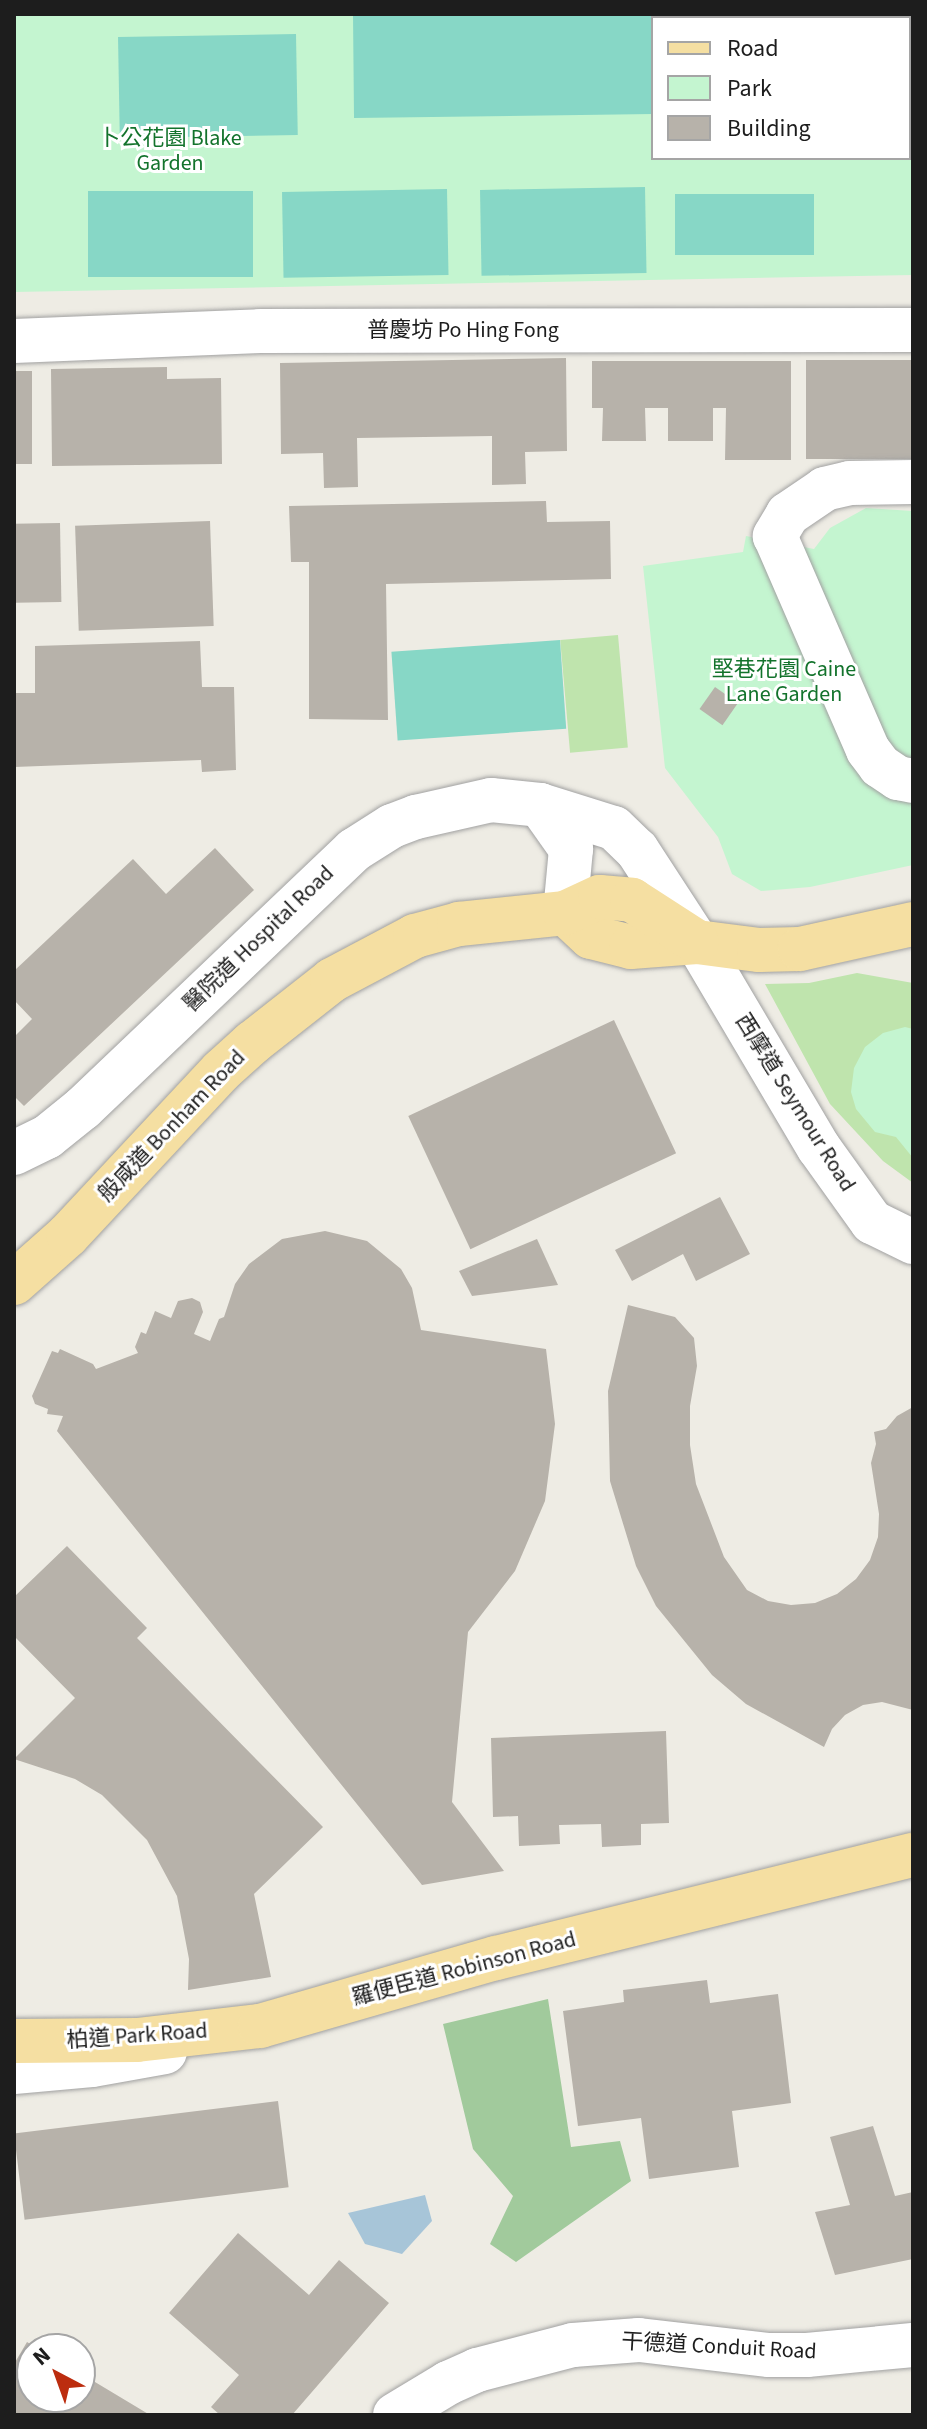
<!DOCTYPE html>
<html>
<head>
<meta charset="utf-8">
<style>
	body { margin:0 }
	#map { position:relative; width:927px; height:2429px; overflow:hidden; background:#eeece4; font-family:"Source Sans 3","Noto Sans TC",sans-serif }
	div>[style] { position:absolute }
	.grass>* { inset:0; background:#bfe4ad; transform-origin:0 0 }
	.forest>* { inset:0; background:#a1ca9c }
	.park>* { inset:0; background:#c4f5d0 }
	.pitch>* { inset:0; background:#87d7c6; transform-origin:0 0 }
	.water>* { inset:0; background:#a7c5d8 }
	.building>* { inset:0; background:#b7b2aa; transform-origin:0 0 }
	.roads { filter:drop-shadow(0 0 2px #a1a1a1) drop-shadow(0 0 2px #a1a1a1) }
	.minor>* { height:44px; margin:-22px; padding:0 22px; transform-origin:22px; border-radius:22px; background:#fff }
	.major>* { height:44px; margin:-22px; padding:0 22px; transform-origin:22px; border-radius:22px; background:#f5dfa2 }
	span { translate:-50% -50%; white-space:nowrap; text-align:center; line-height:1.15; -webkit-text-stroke:6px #fff; paint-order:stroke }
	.park-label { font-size:22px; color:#13732c }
	.street-label { font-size:22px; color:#1d1d1d }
	.frame { position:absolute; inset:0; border:16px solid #1d1d1d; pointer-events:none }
	.legend { position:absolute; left:651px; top:16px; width:260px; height:144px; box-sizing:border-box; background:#fff; border:2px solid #a5a5a5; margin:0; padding:10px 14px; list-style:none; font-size:24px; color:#1d1d1d }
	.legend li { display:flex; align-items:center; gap:16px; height:40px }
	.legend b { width:40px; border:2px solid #a5a5a5 }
	.north { position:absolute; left:16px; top:2333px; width:80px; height:80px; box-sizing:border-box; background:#fff; border:2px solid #a5a5a5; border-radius:50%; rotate:319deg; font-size:22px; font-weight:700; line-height:32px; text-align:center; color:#1d1d1d }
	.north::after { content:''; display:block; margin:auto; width:28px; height:36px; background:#bc2d0f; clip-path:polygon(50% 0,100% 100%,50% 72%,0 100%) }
</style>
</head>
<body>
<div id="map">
	<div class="grass">
		<div style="left:618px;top:635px;width:113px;height:58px;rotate:85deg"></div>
		<div style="clip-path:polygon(857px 973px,913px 983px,913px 1183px,883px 1161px,830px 1104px,765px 984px,809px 983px)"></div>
	</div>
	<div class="forest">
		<div style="clip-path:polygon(548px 1999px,571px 2147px,620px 2141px,631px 2181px,516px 2262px,490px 2244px,513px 2196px,473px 2149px,443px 2024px)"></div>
	</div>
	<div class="park">
		<div style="clip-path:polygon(evenodd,14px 14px,913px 14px,913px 275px,14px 292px,14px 14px,653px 18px,909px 18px,909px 158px,653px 158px,653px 18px)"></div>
		<div style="clip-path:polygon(866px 508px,913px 511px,913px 865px,810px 887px,761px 891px,732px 874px,718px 837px,665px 768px,643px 566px,743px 552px,746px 536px,814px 549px,830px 528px)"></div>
		<div style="clip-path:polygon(905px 1027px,913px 1029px,913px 1158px,896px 1137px,875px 1132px,856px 1109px,851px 1092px,854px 1068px,865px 1047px,883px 1033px)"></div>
	</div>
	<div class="pitch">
		<div style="clip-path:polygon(353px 14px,685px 14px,685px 18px,653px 18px,653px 114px,354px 118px)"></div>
		<div style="left:296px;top:34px;width:101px;height:178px;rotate:89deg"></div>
		<div style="left:645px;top:187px;width:86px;height:165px;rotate:89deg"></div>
		<div style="left:447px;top:189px;width:86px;height:165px;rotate:89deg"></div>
		<div style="left:253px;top:191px;width:86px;height:165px;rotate:90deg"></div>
		<div style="left:814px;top:194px;width:61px;height:139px;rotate:90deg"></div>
		<div style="left:560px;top:640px;width:89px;height:169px;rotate:86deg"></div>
	</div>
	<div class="water">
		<div style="clip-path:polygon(425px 2195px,432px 2221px,402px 2254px,365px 2244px,348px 2213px)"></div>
	</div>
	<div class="building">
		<div style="clip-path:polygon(566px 358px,567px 451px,525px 452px,526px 484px,492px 485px,492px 436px,357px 438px,358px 487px,324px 488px,323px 453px,281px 454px,280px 363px)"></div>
		<div style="left:806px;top:360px;width:107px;height:99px"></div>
		<div style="clip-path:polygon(592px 361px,791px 361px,791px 460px,725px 460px,726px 408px,713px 408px,713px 441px,668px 441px,668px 408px,645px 408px,646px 441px,602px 441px,603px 408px,592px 408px)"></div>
		<div style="clip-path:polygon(167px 367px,167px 379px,221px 378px,222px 464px,52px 466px,51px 369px)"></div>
		<div style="left:14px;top:371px;width:18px;height:93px"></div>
		<div style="clip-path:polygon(546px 501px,547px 522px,610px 521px,611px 579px,386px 584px,388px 720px,309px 719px,309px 562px,291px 562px,289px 506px)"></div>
		<div style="left:210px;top:521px;width:105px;height:135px;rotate:88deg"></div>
		<div style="left:60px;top:523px;width:79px;height:46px;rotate:89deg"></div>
		<div style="clip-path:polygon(200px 641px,202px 687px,234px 687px,236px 770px,202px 772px,201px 760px,14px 767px,14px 693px,35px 693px,35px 646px)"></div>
		<div style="left:715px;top:687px;width:28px;height:27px;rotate:35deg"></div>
		<div style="clip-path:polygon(215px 848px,254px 890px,24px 1106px,14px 1096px,14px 1037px,32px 1019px,14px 1000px,14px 971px,133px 859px,166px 894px)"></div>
		<div style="left:614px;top:1020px;width:147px;height:227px;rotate:65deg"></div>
		<div style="clip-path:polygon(720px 1197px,750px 1254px,696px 1281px,683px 1254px,632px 1281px,615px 1250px)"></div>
		<div style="clip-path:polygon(325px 1231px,367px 1241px,401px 1269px,412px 1288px,421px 1330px,546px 1349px,555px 1424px,545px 1501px,515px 1571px,468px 1632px,452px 1802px,504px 1871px,422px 1885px,57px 1431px,63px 1416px,47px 1414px,48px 1409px,35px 1404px,32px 1396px,52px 1351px,58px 1353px,60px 1349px,93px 1364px,96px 1369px,138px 1353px,135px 1347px,141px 1332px,146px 1334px,155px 1311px,171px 1318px,178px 1301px,192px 1298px,200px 1302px,203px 1312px,194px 1334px,210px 1341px,219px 1319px,224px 1317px,235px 1284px,249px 1264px,282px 1239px)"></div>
		<div style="clip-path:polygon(537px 1239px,558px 1285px,472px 1296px,459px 1271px)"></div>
		<div style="clip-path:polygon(628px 1305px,675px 1317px,694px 1338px,697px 1366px,690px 1406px,690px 1445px,696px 1484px,724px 1557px,747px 1590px,768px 1601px,791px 1605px,815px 1603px,837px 1594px,856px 1579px,870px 1560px,878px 1537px,879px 1514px,871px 1463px,876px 1444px,874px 1432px,886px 1429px,897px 1416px,913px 1407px,913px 1710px,882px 1702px,863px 1705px,845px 1715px,832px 1729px,824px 1747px,746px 1704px,712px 1675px,656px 1606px,636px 1566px,610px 1481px,608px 1391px)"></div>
		<div style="clip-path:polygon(67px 1546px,147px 1628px,137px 1638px,323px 1827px,254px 1894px,271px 1977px,188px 1990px,189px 1959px,177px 1896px,147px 1840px,102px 1795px,75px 1779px,14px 1759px,75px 1698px,14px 1636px,14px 1597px)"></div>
		<div style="clip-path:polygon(666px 1731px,669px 1823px,641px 1824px,641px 1845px,602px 1847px,601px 1824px,559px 1825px,560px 1844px,519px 1846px,518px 1816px,493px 1817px,491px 1738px)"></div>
		<div style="clip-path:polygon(707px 1980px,710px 2003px,778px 1994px,791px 2103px,732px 2111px,739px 2167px,649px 2179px,641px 2118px,578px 2126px,563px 2011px,624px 2002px,623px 1990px)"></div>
		<div style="left:278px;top:2101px;width:87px;height:266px;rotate:83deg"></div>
		<div style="clip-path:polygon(873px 2126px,895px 2196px,913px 2192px,913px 2259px,835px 2275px,815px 2212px,850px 2205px,830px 2137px)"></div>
		<div style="clip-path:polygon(238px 2233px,309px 2295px,339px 2260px,389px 2303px,292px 2415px,220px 2415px,211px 2407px,239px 2375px,169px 2313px)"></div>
		<div style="clip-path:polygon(27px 2342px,39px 2349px,32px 2349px,32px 2397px,80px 2397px,80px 2373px,150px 2415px,14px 2415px,14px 2364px)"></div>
	</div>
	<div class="roads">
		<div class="minor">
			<div style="left:14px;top:341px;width:246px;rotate:-2.3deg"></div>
			<div style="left:260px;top:331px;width:653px;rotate:-0.09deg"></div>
			<div style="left:913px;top:482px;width:63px;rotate:179.1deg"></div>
			<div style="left:850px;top:483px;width:26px;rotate:167deg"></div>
			<div style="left:825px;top:489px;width:45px;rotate:146deg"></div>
			<div style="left:788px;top:514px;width:26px;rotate:121deg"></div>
			<div style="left:775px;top:536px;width:233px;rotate:66.5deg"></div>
			<div style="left:868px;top:750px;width:20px;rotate:53deg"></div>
			<div style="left:880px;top:766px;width:22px;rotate:34deg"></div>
			<div style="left:898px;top:778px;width:15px;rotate:11deg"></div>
			<div style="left:540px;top:805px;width:54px;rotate:54.8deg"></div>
			<div style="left:571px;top:849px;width:64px;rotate:95.4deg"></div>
			<div style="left:14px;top:1153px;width:37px;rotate:-26deg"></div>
			<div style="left:47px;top:1137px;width:46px;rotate:-38.9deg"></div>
			<div style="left:83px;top:1108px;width:374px;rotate:-43.6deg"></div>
			<div style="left:354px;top:850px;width:45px;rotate:-32.3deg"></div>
			<div style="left:392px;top:826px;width:26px;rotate:-21deg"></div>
			<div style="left:416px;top:817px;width:77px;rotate:-12.8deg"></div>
			<div style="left:491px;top:800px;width:49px;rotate:5.8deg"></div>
			<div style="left:540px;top:805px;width:77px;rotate:17.3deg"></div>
			<div style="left:614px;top:828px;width:32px;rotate:44deg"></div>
			<div style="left:637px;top:850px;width:110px;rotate:56.9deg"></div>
			<div style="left:697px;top:942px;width:239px;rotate:59.4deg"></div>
			<div style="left:819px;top:1148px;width:91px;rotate:54.4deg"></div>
			<div style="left:872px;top:1222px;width:46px;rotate:26deg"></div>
			<div style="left:14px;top:2072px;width:78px;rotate:-5.1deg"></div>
			<div style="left:92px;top:2065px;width:74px;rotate:-10.1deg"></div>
			<div style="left:395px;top:2415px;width:62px;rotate:-31.1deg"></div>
			<div style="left:448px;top:2383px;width:32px;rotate:-24deg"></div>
			<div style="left:477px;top:2370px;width:99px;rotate:-14.6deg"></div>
			<div style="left:573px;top:2345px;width:66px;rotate:-4.3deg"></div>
			<div style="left:639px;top:2340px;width:131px;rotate:6.6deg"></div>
			<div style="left:769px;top:2355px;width:38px"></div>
			<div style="left:807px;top:2355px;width:106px;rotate:-5.4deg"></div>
		</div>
		<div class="major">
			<div style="left:565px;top:913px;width:35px;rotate:43deg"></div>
			<div style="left:591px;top:937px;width:41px;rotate:14deg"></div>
			<div style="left:631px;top:947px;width:66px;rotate:-4.3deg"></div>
			<div style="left:697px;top:942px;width:63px;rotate:7.4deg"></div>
			<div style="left:759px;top:950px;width:41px;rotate:-1.4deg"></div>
			<div style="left:800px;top:949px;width:116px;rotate:-12.5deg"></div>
			<div style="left:14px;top:1283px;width:72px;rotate:-41.6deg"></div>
			<div style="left:68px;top:1235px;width:224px;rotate:-47deg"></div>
			<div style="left:221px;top:1071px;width:42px;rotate:-42.1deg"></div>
			<div style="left:252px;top:1043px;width:102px;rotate:-38.2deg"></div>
			<div style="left:332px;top:980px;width:94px;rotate:-27.9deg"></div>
			<div style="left:415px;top:936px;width:46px;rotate:-15.3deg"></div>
			<div style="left:459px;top:924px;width:107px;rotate:-5.9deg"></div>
			<div style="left:565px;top:913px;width:38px;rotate:-25deg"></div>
			<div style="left:600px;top:897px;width:32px;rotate:5deg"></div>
			<div style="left:632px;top:900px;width:77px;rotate:32.9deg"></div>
			<div style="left:14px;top:2041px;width:123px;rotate:-0.5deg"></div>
			<div style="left:137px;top:2040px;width:124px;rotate:-6.5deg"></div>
			<div style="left:260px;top:2026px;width:246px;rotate:-16.1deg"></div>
			<div style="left:496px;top:1958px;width:430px;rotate:-13.9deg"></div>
		</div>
	</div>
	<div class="park-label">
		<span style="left:170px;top:151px">卜公花園 Blake<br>Garden</span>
		<span style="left:784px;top:682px">堅巷花園 Caine<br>Lane Garden</span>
	</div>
	<div class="street-label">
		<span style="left:463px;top:331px">普慶坊 Po Hing Fong</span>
		<span style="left:259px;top:939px;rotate:-44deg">醫院道 Hospital Road</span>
		<span style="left:795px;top:1103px;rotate:58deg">西摩道 Seymour Road</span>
		<span style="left:172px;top:1126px;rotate:-46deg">般咸道 Bonham Road</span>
		<span style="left:464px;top:1969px;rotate:-15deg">羅便臣道 Robinson Road</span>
		<span style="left:137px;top:2036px;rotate:-4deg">柏道 Park Road</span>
		<span style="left:719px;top:2347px;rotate:3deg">干德道 Conduit Road</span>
	</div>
	<div class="frame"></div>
	<ul class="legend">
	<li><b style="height:10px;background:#f5dfa2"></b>Road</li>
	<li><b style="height:22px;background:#c4f5d0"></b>Park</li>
	<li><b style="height:22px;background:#b7b2aa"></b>Building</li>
	</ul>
	<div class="north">N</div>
</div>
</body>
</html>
